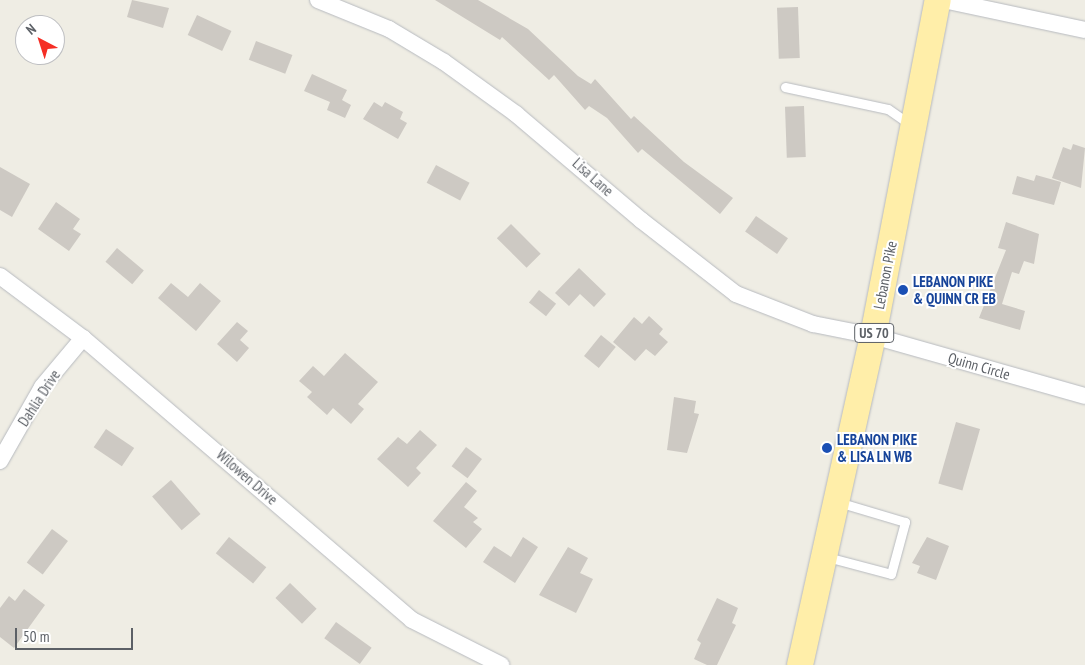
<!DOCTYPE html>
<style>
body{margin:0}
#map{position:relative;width:1085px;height:665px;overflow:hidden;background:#efede4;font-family:"PT Sans Narrow",sans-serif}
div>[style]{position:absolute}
.building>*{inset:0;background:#cdc9c3;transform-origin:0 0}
.roads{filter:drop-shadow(0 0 1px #b7babf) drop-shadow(0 0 1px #b7babf)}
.lane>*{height:9px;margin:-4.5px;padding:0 4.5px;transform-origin:4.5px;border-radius:4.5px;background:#fff}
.street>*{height:16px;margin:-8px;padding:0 8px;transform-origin:8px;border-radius:8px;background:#fff}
.primary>*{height:26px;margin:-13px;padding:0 13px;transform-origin:13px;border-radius:13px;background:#ffeea9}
.dots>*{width:14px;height:14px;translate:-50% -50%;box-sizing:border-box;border:2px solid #fff;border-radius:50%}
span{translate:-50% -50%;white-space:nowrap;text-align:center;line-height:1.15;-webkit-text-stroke:4px #fff;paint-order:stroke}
.shield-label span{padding:1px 4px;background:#fff;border:1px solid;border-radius:4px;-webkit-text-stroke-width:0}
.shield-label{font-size:14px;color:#5c6066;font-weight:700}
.street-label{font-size:15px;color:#5c6066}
.transit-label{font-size:15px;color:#164399;font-weight:700}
.left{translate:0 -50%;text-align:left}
.north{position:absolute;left:15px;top:15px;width:50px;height:50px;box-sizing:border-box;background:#fff;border:1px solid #bebfc2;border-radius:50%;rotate:320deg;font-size:14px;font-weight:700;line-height:20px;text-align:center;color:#5c6066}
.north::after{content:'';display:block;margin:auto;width:18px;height:22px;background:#f52e25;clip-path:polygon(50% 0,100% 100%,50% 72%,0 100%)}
.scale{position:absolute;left:15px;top:628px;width:118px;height:22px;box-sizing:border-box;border:2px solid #5c6066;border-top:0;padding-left:6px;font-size:15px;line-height:18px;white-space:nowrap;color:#5c6066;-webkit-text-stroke:4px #fff;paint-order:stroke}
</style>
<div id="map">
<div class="building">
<i style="clip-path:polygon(132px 0,169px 8px,163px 28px,127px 17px)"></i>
<i style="clip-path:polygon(435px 0,478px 0,528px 29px,578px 76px,591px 84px,595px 79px,631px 119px,634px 116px,684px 162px,733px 198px,720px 214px,642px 149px,638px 153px,607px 118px,589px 106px,585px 110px,554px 75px,549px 80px,502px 37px,500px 40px)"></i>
<i style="left:798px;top:7px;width:51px;height:21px;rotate:88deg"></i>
<i style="left:197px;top:15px;width:38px;height:22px;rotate:25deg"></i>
<i style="left:256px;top:41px;width:39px;height:20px;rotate:21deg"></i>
<i style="clip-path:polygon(312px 74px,347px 90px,342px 100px,351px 105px,345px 118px,327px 110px,330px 102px,304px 91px)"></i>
<i style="clip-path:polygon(374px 102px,382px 107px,385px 102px,403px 112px,400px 119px,407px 123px,398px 139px,363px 119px)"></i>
<i style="left:804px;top:106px;width:51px;height:19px;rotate:88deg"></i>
<i style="clip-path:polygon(1073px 144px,1085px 148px,1081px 188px,1052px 178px,1063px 147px,1071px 150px)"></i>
<i style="left:436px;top:165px;width:38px;height:20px;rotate:28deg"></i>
<i style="clip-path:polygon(0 167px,30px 184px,12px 217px,0 210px)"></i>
<i style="clip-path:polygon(1036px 175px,1061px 182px,1054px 205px,1012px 194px,1017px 176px,1034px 181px)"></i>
<i style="clip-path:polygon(56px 202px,80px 219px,73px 229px,81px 234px,69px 251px,38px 229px)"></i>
<i style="left:756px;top:216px;width:39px;height:19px;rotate:35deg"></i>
<i style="clip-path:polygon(1006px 222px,1039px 234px,1034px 264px,1024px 261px,1019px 274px,1012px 272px,1002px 304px,1025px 311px,1020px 330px,979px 318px,1006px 250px,998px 248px)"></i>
<i style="left:511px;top:224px;width:42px;height:20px;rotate:45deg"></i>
<i style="left:117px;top:248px;width:35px;height:18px;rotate:40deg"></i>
<i style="clip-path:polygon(579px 268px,606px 294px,594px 307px,580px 294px,569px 306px,555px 293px)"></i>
<i style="clip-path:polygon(171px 283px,188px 297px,200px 283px,221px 301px,196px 331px,158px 298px)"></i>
<i style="left:539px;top:290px;width:22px;height:16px;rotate:39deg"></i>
<i style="clip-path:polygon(649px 316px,663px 329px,659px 334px,668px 342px,655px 356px,646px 349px,635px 361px,613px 342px,634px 317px,642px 324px)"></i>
<i style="clip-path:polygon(237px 322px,248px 331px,240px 340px,249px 348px,237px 362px,217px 344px)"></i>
<i style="left:601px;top:335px;width:19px;height:27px;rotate:39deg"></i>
<i style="clip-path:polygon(345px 353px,378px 382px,358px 404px,364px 409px,351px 424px,333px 408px,327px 415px,307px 397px,312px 392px,299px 381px,313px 366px,324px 376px)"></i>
<i style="clip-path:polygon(674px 397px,696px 401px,694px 413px,699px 414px,687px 453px,667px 450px)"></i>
<i style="left:956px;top:422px;width:25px;height:64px;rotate:16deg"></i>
<i style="left:106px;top:429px;width:34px;height:22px;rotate:34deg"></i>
<i style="clip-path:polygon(420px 430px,437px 445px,416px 468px,421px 473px,408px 487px,377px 459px,398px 437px,407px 444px)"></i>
<i style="left:466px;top:447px;width:20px;height:24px;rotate:37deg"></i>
<i style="left:171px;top:480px;width:45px;height:25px;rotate:49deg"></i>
<i style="clip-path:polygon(466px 482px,477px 491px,464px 507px,478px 518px,473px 522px,482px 529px,466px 548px,433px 521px)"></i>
<i style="left:52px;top:529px;width:20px;height:42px;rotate:37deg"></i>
<i style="left:229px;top:537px;width:48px;height:21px;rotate:39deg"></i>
<i style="clip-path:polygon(523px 537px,538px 547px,515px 583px,483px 562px,494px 546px,511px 557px)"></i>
<i style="clip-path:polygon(927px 537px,949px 546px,936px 580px,917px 573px,920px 566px,912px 563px)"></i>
<i style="clip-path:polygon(568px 547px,588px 558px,580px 573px,593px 579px,576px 613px,539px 595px)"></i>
<i style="left:290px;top:583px;width:37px;height:21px;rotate:44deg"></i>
<i style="clip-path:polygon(24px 589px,45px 605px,14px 648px,0 637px,0 608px,9px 596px,15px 601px)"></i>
<i style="clip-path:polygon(717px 598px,738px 608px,732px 623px,736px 625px,717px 665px,707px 665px,694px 659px,701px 643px,697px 640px)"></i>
<i style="left:336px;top:622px;width:44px;height:20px;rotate:36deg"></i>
</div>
<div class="roads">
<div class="lane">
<i style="left:785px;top:87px;width:105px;rotate:12.1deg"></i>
<i style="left:888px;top:109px;width:28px;rotate:35deg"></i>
<i style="left:827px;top:557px;width:66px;rotate:14.9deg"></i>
<i style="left:891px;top:574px;width:54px;rotate:-74.9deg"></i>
<i style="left:905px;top:522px;width:70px;rotate:-163.4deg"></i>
</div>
<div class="street">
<i style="left:318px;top:0;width:77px;rotate:22.2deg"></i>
<i style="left:389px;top:29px;width:64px;rotate:31deg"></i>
<i style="left:444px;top:62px;width:89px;rotate:35.8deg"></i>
<i style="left:516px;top:114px;width:164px;rotate:40.3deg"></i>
<i style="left:641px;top:220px;width:120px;rotate:37.9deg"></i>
<i style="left:736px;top:294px;width:83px;rotate:21.3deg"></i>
<i style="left:813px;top:324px;width:61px;rotate:11.3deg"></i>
<i style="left:873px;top:336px;width:220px;rotate:15.8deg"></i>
<i style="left:944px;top:0;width:144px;rotate:12deg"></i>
<i style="left:0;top:276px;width:104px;rotate:36.8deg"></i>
<i style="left:83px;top:338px;width:433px;rotate:40.6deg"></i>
<i style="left:412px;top:620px;width:100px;rotate:26.8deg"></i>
<i style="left:0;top:461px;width:85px;rotate:-60.4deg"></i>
<i style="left:42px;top:387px;width:64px;rotate:-50.1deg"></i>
</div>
<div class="primary">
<i style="left:800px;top:665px;width:337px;rotate:-77.5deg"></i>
<i style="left:873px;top:336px;width:342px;rotate:-79.1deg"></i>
</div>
</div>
<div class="dots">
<i style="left:903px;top:290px;background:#1a4fb4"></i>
<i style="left:827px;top:448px;background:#1a4fb4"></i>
</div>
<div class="shield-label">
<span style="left:874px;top:333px">US 70</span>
</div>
<div class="street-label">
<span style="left:593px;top:177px;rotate:42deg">Lisa Lane</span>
<span style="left:885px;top:275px;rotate:-79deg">Lebanon Pike</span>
<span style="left:979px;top:366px;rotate:16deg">Quinn Circle</span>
<span style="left:39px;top:398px;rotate:-57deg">Dahlia Drive</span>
<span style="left:247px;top:477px;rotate:41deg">Wilowen Drive</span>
</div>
<div class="transit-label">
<span class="left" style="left:913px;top:290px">LEBANON PIKE<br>&amp; QUINN CR EB</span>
<span class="left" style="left:837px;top:448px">LEBANON PIKE<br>&amp; LISA LN WB</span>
</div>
<div class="north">N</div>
<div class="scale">50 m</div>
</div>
